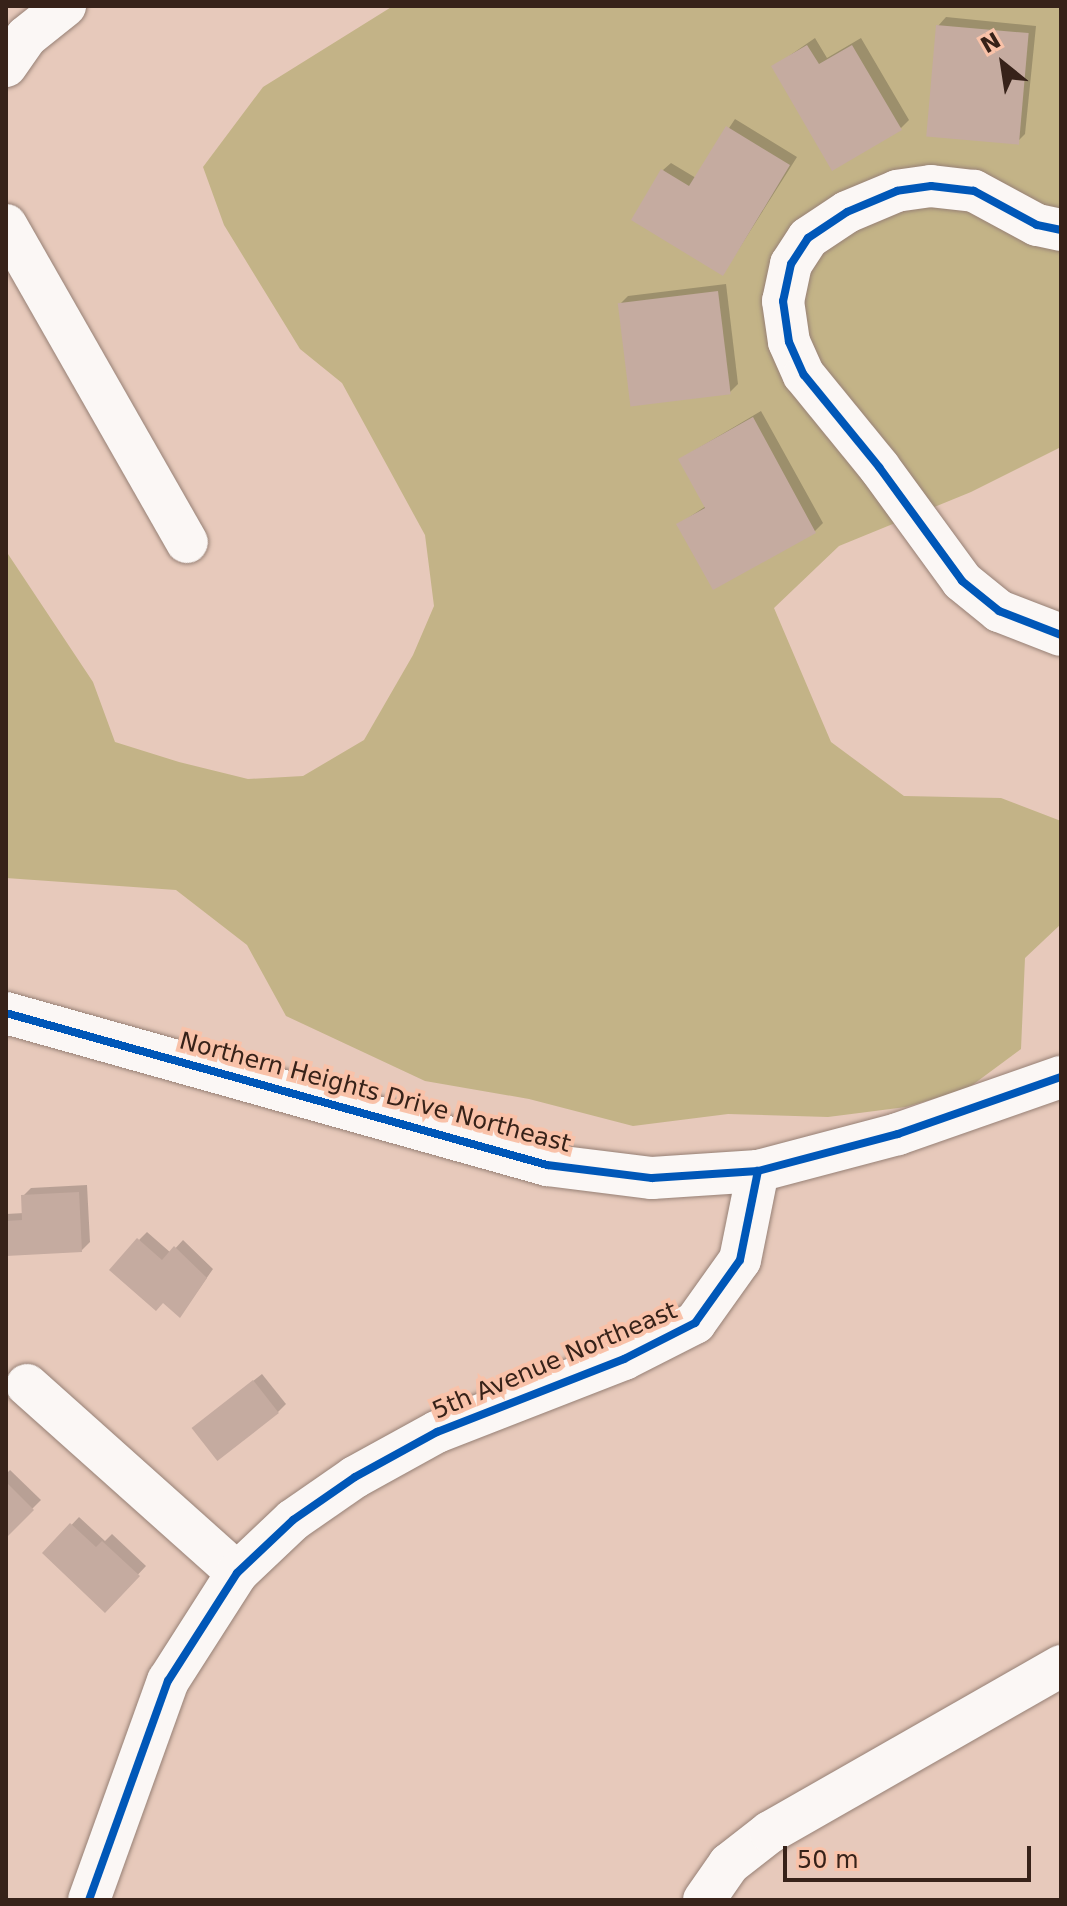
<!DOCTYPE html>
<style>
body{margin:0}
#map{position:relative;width:1067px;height:1906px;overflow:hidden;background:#e7c9bb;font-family:"DejaVu Sans",sans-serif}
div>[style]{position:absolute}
.forest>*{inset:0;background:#c3b387}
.shadow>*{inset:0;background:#0003}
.building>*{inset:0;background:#c5aba0;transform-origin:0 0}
.roads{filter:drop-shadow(0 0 2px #968075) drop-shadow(0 0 2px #968075)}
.minor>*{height:42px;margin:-21px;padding:0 21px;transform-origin:21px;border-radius:21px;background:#fbf7f5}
.cycleway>*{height:8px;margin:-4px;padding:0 4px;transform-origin:4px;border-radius:4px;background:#0057b8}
span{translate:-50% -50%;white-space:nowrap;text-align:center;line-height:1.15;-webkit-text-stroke:8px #f9c2a9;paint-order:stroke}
.street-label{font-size:24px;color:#372219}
.frame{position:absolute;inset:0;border:8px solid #372219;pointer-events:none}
.north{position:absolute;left:963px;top:24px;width:80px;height:80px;-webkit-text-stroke:6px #f9c2a9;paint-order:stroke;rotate:330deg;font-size:22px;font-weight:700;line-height:32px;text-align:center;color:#372219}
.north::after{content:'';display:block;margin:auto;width:28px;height:36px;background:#372219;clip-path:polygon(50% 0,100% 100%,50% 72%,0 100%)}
.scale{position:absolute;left:783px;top:1846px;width:248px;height:36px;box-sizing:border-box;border:4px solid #372219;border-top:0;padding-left:10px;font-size:24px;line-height:28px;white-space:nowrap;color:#372219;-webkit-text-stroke:6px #f9c2a9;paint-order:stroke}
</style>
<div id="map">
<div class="forest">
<i style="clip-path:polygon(393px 6px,1061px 6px,1061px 447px,971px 492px,839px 546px,774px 608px,831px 742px,904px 796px,1001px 798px,1061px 821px,1061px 924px,1025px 958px,1021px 1049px,967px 1089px,906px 1107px,828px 1117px,728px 1114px,633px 1126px,529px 1099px,425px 1081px,286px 1016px,247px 945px,176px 890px,6px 878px,6px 551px,93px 682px,115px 742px,179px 762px,248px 779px,303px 776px,364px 740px,413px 655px,434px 606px,425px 535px,342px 383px,300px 349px,224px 225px,203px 167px,263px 87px)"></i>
</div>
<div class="shadow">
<i style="clip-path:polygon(946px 17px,1036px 26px,1025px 134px,1017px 142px,938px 26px)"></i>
<i style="clip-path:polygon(815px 38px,827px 58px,861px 38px,909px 120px,901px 128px,773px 67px)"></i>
<i style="clip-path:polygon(735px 119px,797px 157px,723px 274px,663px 170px,671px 163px,696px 178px)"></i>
<i style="clip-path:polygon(726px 284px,738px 384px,730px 392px,620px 304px,628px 296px)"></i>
<i style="clip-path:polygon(761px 411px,823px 523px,815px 531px,679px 524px,706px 506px,680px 459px)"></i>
<i style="clip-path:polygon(87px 1185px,90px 1242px,82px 1250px,6px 1254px,6px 1214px,24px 1213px,23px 1196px,31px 1188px)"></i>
<i style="clip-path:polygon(147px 1232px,171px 1253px,183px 1240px,213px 1269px,180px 1316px,139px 1240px)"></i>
<i style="clip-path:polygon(262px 1374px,286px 1404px,278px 1412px,202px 1421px)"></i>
<i style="clip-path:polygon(10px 1470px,41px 1500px,6px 1535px,6px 1474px)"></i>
<i style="clip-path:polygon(79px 1517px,105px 1541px,112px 1534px,146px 1566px,105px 1610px,45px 1553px)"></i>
</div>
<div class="building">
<i style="left:936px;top:25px;width:93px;height:112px;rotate:5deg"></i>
<i style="clip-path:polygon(807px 45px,819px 64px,852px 45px,902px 130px,832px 171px,771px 66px)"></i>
<i style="clip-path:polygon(726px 126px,790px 165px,723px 276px,631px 220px,661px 169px,689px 186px)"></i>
<i style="left:718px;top:291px;width:104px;height:101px;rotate:83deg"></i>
<i style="clip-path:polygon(753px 417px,816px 533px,713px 590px,676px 524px,705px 508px,678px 459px)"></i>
<i style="clip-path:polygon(79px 1192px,82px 1252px,6px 1256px,6px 1221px,22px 1220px,21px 1195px)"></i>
<i style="clip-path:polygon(137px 1238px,162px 1260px,174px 1246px,207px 1278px,180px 1318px,163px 1303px,156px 1311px,109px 1270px)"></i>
<i style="left:253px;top:1380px;width:42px;height:78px;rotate:52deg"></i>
<i style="clip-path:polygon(6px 1482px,34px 1510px,6px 1538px)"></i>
<i style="clip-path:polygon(70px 1523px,96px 1547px,102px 1541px,140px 1576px,105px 1613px,42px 1553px)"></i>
</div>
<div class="roads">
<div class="minor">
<i style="left:6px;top:66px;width:35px;rotate:-55deg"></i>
<i style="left:26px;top:37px;width:50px;rotate:-38.5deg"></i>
<i style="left:6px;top:225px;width:365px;rotate:60.3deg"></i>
<i style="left:1061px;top:230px;width:25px;rotate:-168deg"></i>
<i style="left:1037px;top:225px;width:72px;rotate:-151.6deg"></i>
<i style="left:974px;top:191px;width:43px;rotate:-173.4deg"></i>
<i style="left:931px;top:186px;width:34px;rotate:172deg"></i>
<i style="left:897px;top:191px;width:54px;rotate:157.2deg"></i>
<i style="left:847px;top:212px;width:47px;rotate:146.3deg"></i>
<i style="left:808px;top:238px;width:31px;rotate:123deg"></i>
<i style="left:791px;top:264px;width:38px;rotate:102deg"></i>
<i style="left:783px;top:301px;width:41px;rotate:81.7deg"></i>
<i style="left:789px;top:342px;width:36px;rotate:66deg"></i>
<i style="left:804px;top:375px;width:119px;rotate:50.8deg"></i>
<i style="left:879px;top:467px;width:141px;rotate:53.9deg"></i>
<i style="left:962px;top:581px;width:48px;rotate:39deg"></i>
<i style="left:999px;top:611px;width:66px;rotate:21.2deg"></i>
<i style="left:6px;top:1013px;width:562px;rotate:15.69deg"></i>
<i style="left:547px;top:1165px;width:106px;rotate:7.1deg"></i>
<i style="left:652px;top:1178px;width:106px;rotate:-3.8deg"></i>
<i style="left:758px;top:1171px;width:145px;rotate:-14.8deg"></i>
<i style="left:898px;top:1134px;width:173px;rotate:-19.3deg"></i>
<i style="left:27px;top:1385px;width:282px;rotate:41.8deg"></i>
<i style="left:89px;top:1900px;width:233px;rotate:-70.2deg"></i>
<i style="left:168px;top:1681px;width:128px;rotate:-57.4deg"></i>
<i style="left:237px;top:1573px;width:77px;rotate:-43.4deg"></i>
<i style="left:293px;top:1520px;width:75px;rotate:-34.7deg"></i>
<i style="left:355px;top:1477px;width:94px;rotate:-28.8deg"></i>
<i style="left:437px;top:1432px;width:201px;rotate:-21.3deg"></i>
<i style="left:624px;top:1359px;width:80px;rotate:-26.9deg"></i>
<i style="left:695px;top:1323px;width:77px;rotate:-54.5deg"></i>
<i style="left:740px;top:1260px;width:91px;rotate:-78.6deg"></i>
<i style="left:704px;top:1900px;width:44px;rotate:-55.2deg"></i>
<i style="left:729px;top:1864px;width:52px;rotate:-38deg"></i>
<i style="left:770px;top:1832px;width:335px;rotate:-29.7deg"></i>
</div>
</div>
<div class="cycleway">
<i style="left:1061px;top:230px;width:25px;rotate:-168deg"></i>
<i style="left:1037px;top:225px;width:72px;rotate:-151.6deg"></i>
<i style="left:974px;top:191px;width:43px;rotate:-173.4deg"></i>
<i style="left:931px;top:186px;width:34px;rotate:172deg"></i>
<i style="left:897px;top:191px;width:54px;rotate:157.2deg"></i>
<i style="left:847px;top:212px;width:47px;rotate:146.3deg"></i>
<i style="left:808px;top:238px;width:31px;rotate:123deg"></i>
<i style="left:791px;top:264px;width:38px;rotate:102deg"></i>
<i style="left:783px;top:301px;width:41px;rotate:81.7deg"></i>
<i style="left:789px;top:342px;width:36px;rotate:66deg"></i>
<i style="left:804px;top:375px;width:119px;rotate:50.8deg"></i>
<i style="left:879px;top:467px;width:141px;rotate:53.9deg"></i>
<i style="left:962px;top:581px;width:48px;rotate:39deg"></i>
<i style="left:999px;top:611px;width:66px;rotate:21.2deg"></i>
<i style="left:6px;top:1013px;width:562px;rotate:15.69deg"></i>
<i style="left:547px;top:1165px;width:106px;rotate:7.1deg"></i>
<i style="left:652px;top:1178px;width:106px;rotate:-3.8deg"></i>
<i style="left:758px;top:1171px;width:145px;rotate:-14.8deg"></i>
<i style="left:898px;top:1134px;width:173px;rotate:-19.3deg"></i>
<i style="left:89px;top:1900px;width:233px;rotate:-70.2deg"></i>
<i style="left:168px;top:1681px;width:128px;rotate:-57.4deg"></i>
<i style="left:237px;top:1573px;width:77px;rotate:-43.4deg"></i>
<i style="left:293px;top:1520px;width:75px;rotate:-34.7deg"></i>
<i style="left:355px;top:1477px;width:94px;rotate:-28.8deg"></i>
<i style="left:437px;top:1432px;width:201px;rotate:-21.3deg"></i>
<i style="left:624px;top:1359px;width:80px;rotate:-26.9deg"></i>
<i style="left:695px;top:1323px;width:77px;rotate:-54.5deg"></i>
<i style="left:740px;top:1260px;width:91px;rotate:-78.6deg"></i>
</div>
<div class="street-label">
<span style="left:375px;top:1093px;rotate:15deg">Northern Heights Drive Northeast</span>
<span style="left:555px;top:1361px;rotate:-23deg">5th Avenue Northeast</span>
</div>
<div class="frame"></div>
<div class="north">N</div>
<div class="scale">50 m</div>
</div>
